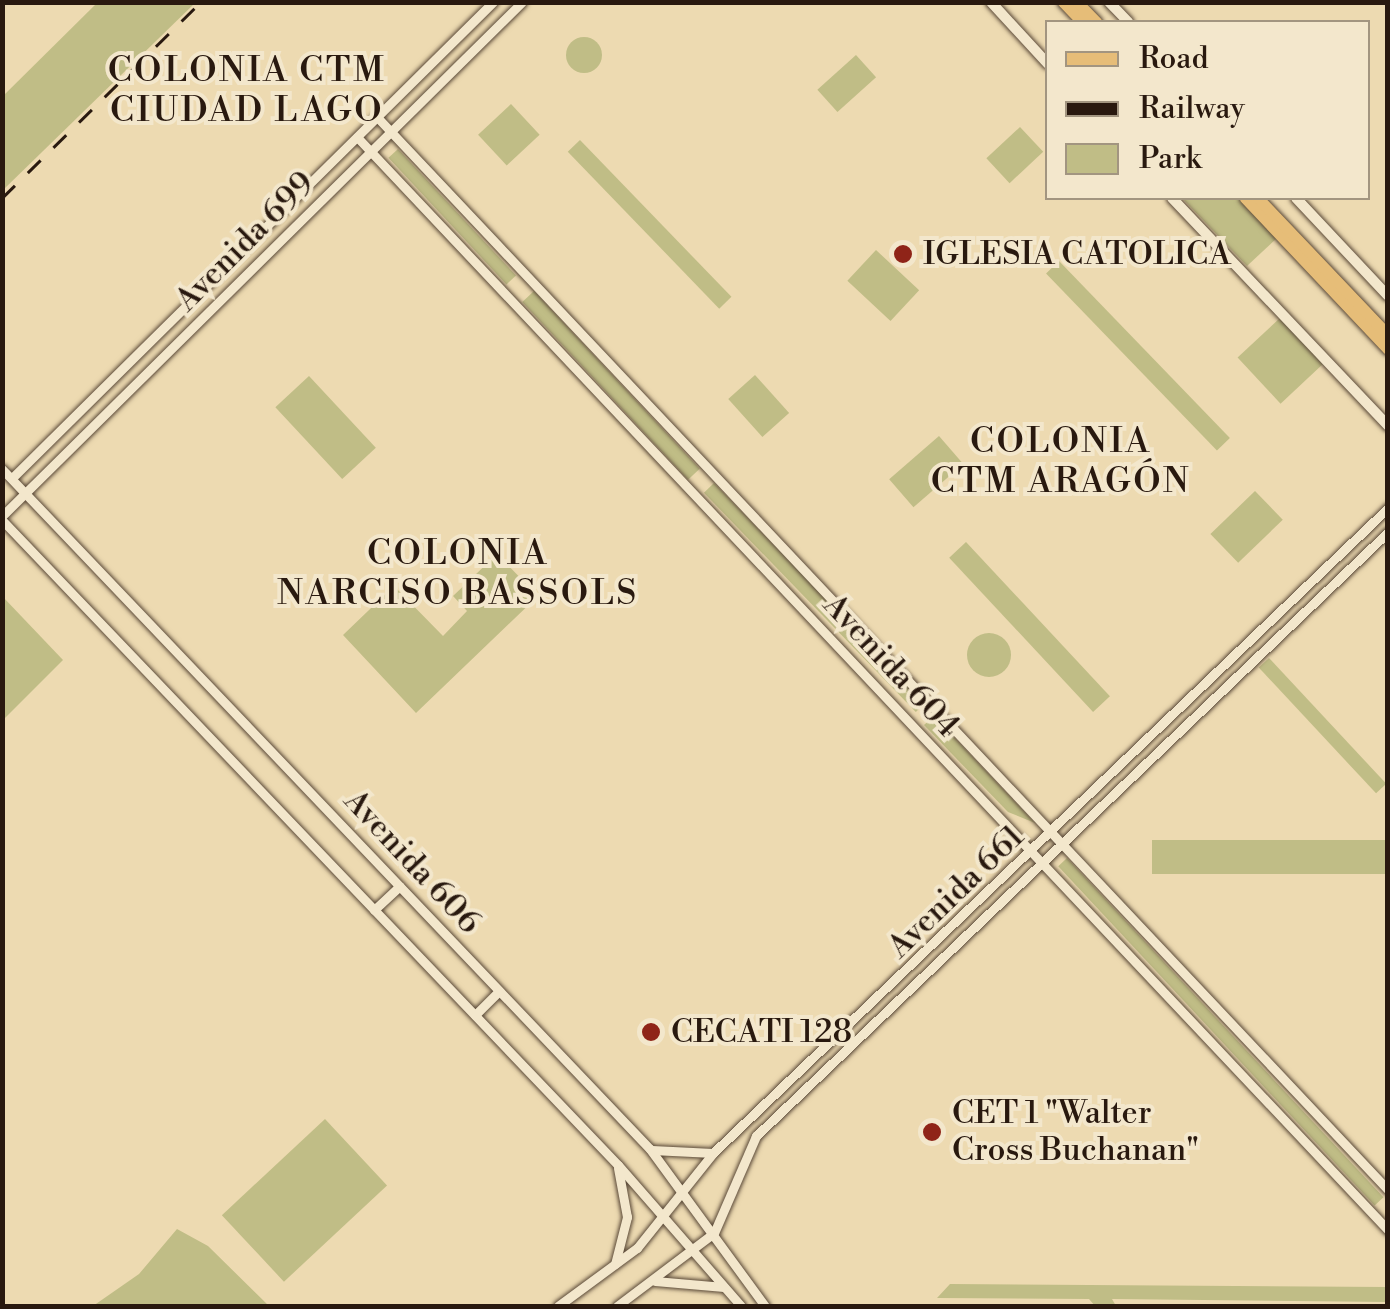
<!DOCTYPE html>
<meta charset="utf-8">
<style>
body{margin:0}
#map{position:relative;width:1390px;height:1309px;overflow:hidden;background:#eddab1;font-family:"Libre Bodoni",serif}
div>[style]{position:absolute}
.green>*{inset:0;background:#c0bd86;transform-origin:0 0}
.round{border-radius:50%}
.roads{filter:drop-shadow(0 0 2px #5a4938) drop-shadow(0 0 2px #5a4938)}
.tertiary>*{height:9px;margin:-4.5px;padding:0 4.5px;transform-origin:4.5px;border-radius:4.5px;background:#f3e7cc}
.secondary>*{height:10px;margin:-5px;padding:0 5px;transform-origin:5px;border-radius:5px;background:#f3e7cc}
.primary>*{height:11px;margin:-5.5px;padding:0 5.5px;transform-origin:5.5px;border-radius:5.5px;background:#e6bd78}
.rail>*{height:2.5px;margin-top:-1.25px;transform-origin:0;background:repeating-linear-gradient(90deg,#29190f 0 18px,transparent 0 36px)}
.dots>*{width:28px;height:28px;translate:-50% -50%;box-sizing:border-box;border:5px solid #f3e7cc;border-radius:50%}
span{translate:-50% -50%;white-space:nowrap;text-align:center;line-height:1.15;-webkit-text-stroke:8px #f3e7cc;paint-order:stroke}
.street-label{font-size:32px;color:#29190f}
.poi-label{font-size:32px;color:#29190f}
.left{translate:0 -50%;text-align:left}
.neighbourhood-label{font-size:35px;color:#29190f;letter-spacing:2.5px}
.frame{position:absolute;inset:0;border:5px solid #29190f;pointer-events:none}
.legend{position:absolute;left:1045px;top:20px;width:325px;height:180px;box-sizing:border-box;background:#f3e7cc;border:2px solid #a29580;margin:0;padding:12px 18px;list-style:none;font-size:30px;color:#29190f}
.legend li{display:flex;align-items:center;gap:20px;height:50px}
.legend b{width:50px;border:2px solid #a29580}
</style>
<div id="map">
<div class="green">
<i style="clip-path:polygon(97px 3px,195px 3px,3px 190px,3px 96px)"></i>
<i class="round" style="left:566px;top:37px;width:36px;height:36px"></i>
<i style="left:856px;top:55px;width:30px;height:52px;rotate:48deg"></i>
<i style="left:511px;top:104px;width:42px;height:45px;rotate:47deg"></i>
<i style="left:1020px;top:127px;width:34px;height:46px;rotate:47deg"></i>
<i style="left:580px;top:140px;width:218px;height:17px;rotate:46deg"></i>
<i style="left:398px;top:149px;width:173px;height:13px;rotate:47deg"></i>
<i style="clip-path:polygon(1182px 198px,1238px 198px,1277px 238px,1247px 266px)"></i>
<i style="left:876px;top:250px;width:59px;height:42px;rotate:43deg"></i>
<i style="left:1059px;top:261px;width:246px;height:18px;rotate:46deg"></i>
<i style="left:534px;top:291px;width:243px;height:16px;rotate:47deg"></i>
<i style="left:1280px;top:318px;width:63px;height:58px;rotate:47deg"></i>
<i style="left:755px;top:375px;width:51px;height:36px;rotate:48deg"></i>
<i style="left:309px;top:376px;width:98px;height:46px;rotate:47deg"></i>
<i style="left:939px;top:436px;width:37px;height:66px;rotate:49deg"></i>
<i style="left:714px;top:483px;width:305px;height:14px;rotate:46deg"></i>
<i style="left:1255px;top:491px;width:40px;height:62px;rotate:46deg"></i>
<i style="left:966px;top:542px;width:211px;height:23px;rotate:47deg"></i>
<i style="clip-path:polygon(497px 554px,538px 596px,416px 713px,343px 635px,394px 586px,443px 636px,467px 611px,453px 596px)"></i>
<i style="clip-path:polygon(3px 597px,63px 660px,3px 720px)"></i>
<i class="round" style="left:967px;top:633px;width:44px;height:44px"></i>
<i style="left:1269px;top:658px;width:172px;height:14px;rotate:47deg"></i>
<i style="clip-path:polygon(934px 716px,1035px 823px,1008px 812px,924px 725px)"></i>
<i style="left:1387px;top:840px;width:34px;height:235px;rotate:90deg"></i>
<i style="left:1067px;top:858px;width:464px;height:12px;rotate:47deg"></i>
<i style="left:325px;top:1119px;width:91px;height:141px;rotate:47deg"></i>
<i style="clip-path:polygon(177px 1229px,208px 1246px,269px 1306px,93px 1306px,139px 1274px)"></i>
<i style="clip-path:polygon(950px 1284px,1387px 1287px,1388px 1302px,1112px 1299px,1116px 1306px,1095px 1306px,1089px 1299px,937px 1298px)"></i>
</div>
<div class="roads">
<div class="tertiary">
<i style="left:377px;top:117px;width:1474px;rotate:46.7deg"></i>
<i style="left:357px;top:137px;width:1503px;rotate:46.67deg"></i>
<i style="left:2px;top:469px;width:939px;rotate:46.38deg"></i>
<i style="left:650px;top:1149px;width:195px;rotate:53.8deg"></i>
<i style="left:12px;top:478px;width:677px;rotate:-44.7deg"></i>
<i style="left:2px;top:516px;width:731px;rotate:-44.67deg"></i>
<i style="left:2px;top:520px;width:892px;rotate:46.32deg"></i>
<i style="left:618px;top:1165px;width:187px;rotate:48.9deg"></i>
<i style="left:374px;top:910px;width:35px;rotate:-43deg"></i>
<i style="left:475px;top:1015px;width:34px;rotate:-45deg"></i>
<i style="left:652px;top:1150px;width:61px;rotate:2.8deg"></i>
<i style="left:615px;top:1264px;width:49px;rotate:-75.7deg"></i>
<i style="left:627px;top:1217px;width:50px;rotate:-100.4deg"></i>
<i style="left:655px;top:1281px;width:69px;rotate:5deg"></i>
<i style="left:558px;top:1306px;width:98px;rotate:-36.3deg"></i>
<i style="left:637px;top:1248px;width:122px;rotate:-51.3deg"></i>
<i style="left:713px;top:1153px;width:934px;rotate:-43.7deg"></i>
<i style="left:617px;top:1306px;width:121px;rotate:-37deg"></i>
<i style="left:714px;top:1233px;width:106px;rotate:-66.6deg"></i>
<i style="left:756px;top:1136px;width:874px;rotate:-43.7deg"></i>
</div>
<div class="secondary">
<i style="left:991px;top:2px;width:84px;rotate:47.4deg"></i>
<i style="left:1109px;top:2px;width:28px;rotate:46deg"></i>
<i style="left:1172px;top:198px;width:314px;rotate:46.5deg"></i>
<i style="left:1296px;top:198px;width:134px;rotate:46.8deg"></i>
</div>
<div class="primary">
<i style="left:1063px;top:2px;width:28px;rotate:46deg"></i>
<i style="left:1077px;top:2px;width:28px;rotate:46deg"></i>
<i style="left:1245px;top:198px;width:208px;rotate:46.6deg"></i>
<i style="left:1258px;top:198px;width:189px;rotate:46.5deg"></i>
</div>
</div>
<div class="rail">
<i style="left:2px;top:198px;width:279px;rotate:-44.6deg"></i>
</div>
<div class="dots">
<i style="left:903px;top:254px;background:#8f2418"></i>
<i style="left:651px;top:1032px;background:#8f2418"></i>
<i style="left:932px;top:1132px;background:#8f2418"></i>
</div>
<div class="street-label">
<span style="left:245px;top:242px;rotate:-45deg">Avenida 699</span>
<span style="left:891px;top:666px;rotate:47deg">Avenida 604</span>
<span style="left:412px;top:862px;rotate:47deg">Avenida 606</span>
<span style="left:956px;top:892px;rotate:-44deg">Avenida 661</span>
</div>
<div class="poi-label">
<span class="left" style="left:923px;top:254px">IGLESIA CATOLICA</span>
<span class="left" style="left:671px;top:1032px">CECATI 128</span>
<span class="left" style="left:952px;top:1132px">CET 1 "Walter<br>Cross Buchanan"</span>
</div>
<div class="neighbourhood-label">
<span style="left:247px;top:91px">COLONIA CTM<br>CIUDAD LAGO</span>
<span style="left:1061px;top:462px">COLONIA<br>CTM ARAGÓN</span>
<span style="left:458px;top:574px">COLONIA<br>NARCISO BASSOLS</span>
</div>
<div class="frame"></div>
<ul class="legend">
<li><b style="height:12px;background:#e6bd78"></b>Road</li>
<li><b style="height:12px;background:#29190f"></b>Railway</li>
<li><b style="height:28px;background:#c0bd86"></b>Park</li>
</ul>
</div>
